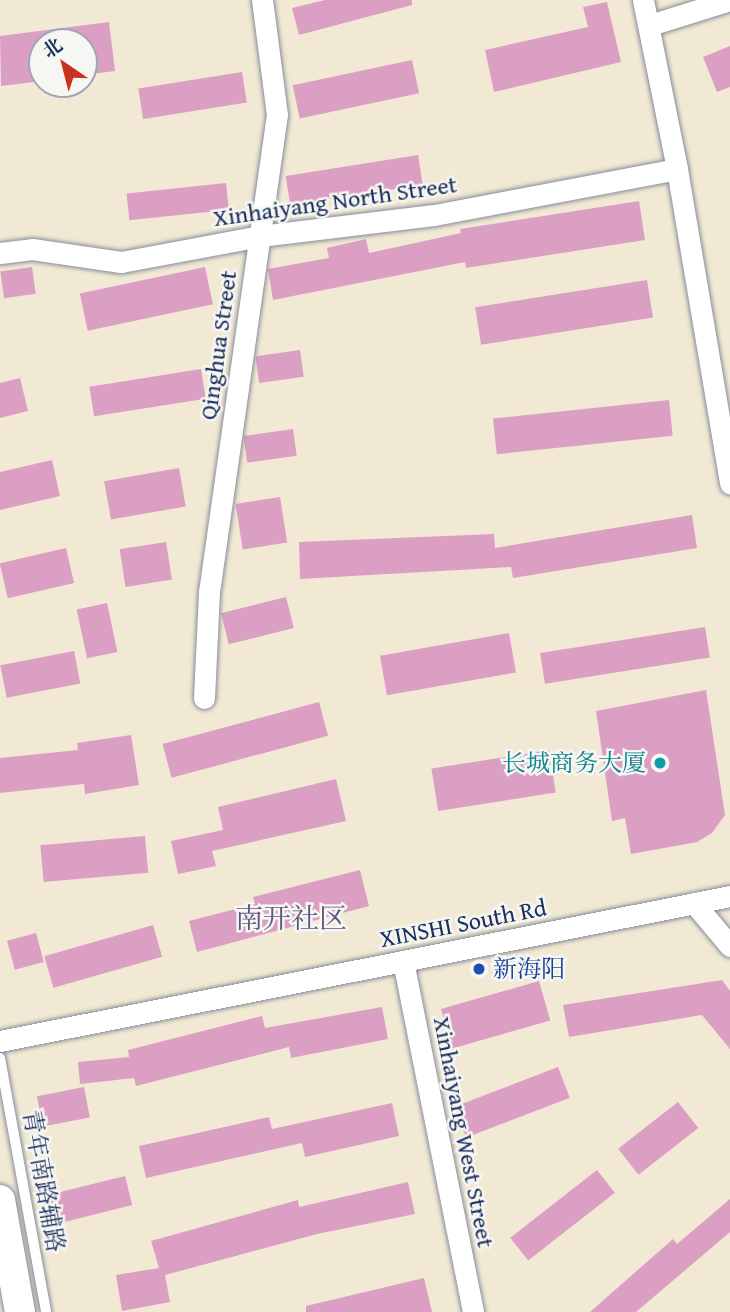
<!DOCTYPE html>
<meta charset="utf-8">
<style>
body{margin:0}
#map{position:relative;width:730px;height:1312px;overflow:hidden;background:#f1e9d4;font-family:"Gentium Book Plus","Noto Serif SC",serif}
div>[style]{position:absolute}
.building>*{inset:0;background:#dc9fc4;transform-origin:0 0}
.roads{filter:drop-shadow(0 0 2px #868c99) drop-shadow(0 0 2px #868c99)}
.service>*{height:10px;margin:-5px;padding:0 5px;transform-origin:5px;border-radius:5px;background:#fff}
.minor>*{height:21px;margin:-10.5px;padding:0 10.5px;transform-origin:10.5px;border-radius:10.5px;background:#fff}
.secondary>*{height:30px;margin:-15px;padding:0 15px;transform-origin:15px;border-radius:15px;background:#fff}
.dots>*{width:19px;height:19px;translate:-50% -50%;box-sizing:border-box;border:4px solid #f6f6f2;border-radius:50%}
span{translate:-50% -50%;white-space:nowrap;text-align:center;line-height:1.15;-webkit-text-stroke:5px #f6f6f2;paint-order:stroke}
.street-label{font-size:24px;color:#1b2f5e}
.culture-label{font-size:24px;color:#0d838f}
.right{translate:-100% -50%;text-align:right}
.transit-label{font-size:24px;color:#164399}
.left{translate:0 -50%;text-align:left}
.quarter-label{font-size:28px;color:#5f5682}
.north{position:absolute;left:28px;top:28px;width:70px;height:70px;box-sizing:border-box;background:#f6f6f2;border:2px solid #9ea6b7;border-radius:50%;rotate:325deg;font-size:19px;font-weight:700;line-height:28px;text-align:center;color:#1b2f5e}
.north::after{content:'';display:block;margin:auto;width:24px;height:32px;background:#c8321e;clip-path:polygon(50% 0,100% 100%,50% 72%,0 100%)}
</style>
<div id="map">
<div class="building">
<i style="clip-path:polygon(325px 0,412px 0,412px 5px,299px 35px,292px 8px)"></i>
<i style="clip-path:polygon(607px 2px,621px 62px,494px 92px,485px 50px,588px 27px,583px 7px)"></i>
<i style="clip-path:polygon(109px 22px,115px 71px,84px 75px,84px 42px,42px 42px,42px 81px,1px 86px,0 36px)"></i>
<i style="clip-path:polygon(730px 46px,730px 87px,717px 92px,703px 57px)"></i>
<i style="left:412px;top:60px;width:34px;height:122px;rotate:78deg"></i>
<i style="left:242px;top:72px;width:31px;height:105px;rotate:81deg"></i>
<i style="left:418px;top:155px;width:30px;height:134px;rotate:81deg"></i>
<i style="left:226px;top:183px;width:27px;height:100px;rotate:84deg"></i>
<i style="clip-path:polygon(639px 201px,645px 240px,466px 268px,465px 262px,273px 300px,268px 269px,329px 258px,327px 248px,366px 239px,369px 253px,461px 233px,460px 229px)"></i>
<i style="left:32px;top:267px;width:27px;height:32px;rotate:82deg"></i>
<i style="left:205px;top:267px;width:38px;height:128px;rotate:78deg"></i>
<i style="left:647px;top:280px;width:38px;height:174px;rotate:81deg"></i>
<i style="left:300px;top:350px;width:27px;height:45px;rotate:82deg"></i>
<i style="left:201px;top:369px;width:30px;height:113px;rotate:81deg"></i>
<i style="clip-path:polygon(20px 378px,28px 411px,0 418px,0 383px)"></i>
<i style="left:669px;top:400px;width:36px;height:177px;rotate:84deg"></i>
<i style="left:293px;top:429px;width:27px;height:50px;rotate:82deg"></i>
<i style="clip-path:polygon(52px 460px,60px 496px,0 510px,0 472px)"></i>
<i style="left:179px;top:468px;width:39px;height:76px;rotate:80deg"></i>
<i style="left:280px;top:497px;width:46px;height:45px;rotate:81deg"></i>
<i style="clip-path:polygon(692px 515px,697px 548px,513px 578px,511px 567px,300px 579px,299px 542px,494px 534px,495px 548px)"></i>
<i style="left:166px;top:542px;width:38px;height:47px;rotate:81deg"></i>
<i style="left:66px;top:548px;width:36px;height:68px;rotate:77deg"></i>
<i style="left:286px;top:597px;width:32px;height:67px;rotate:76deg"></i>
<i style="left:107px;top:603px;width:50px;height:31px;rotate:78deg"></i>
<i style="left:705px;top:627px;width:31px;height:167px;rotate:81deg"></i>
<i style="left:509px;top:633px;width:40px;height:131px;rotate:80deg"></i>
<i style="left:74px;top:651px;width:33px;height:75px;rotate:79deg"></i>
<i style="clip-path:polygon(706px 690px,725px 815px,712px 833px,697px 842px,631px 854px,625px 818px,612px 821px,596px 711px)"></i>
<i style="left:319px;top:702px;width:35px;height:162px;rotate:75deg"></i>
<i style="clip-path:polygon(131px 735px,139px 785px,85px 794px,84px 784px,0 793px,0 758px,78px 750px,77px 743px)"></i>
<i style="left:549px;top:750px;width:43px;height:119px;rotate:81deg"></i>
<i style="clip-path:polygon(336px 779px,346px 821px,212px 851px,216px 866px,178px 874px,171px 841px,223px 830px,218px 807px)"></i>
<i style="left:145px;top:836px;width:37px;height:105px;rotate:85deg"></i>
<i style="clip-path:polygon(360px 870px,369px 906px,197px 952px,189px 921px,255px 904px,253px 897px)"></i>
<i style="left:153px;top:925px;width:33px;height:113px;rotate:74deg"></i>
<i style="left:36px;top:933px;width:30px;height:30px;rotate:75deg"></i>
<i style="clip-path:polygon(722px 980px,730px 991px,730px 1049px,702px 1015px,569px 1037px,563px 1005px)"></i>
<i style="left:539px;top:981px;width:41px;height:102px;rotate:74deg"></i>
<i style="clip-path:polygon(382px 1007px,388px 1039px,291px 1058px,289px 1047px,136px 1086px,134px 1078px,80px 1084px,78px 1062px,129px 1057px,128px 1050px,262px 1016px,265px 1028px)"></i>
<i style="left:558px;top:1067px;width:33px;height:111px;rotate:69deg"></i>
<i style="left:84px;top:1087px;width:31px;height:48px;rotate:79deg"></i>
<i style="left:678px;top:1102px;width:33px;height:76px;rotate:52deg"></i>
<i style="clip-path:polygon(392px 1103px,399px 1136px,305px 1157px,302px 1143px,146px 1178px,139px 1146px,269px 1117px,272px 1129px)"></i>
<i style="left:597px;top:1170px;width:29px;height:110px;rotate:52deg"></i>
<i style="left:125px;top:1176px;width:30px;height:78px;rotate:76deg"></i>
<i style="clip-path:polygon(408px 1182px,415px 1214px,317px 1234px,165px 1275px,170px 1302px,122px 1311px,116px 1275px,159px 1268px,151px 1241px,298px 1200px,299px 1207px)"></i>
<i style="clip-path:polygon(730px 1199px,730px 1232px,636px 1312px,590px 1312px,673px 1239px,677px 1244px)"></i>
<i style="clip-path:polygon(424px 1278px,432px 1312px,306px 1312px,306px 1306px)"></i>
</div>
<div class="roads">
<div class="service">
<i style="left:0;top:1058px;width:258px;rotate:79.7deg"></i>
</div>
<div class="minor">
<i style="left:643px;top:0;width:172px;rotate:78.6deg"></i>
<i style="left:677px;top:169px;width:319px;rotate:80.4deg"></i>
<i style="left:650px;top:25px;width:84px;rotate:-17.4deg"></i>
<i style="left:0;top:253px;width:32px;rotate:-7deg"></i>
<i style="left:32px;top:249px;width:90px;rotate:8.3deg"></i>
<i style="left:121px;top:262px;width:141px;rotate:-10.6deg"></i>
<i style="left:260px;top:236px;width:175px;rotate:-6.9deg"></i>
<i style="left:434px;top:215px;width:247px;rotate:-10.7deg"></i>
<i style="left:204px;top:698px;width:106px;rotate:-87.3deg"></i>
<i style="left:209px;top:592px;width:482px;rotate:-81.9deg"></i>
<i style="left:277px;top:115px;width:116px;rotate:-97.4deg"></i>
<i style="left:694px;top:903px;width:56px;rotate:50.1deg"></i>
<i style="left:403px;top:961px;width:358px;rotate:78.7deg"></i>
<i style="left:0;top:1041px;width:744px;rotate:-11.23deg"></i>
</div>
<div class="secondary">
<i style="left:0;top:1200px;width:114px;rotate:79.9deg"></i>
</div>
</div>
<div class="dots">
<i style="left:660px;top:763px;background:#0f9aa8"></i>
<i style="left:479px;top:969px;background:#1a4fb4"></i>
</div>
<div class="street-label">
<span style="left:335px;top:201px;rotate:-8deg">Xinhaiyang North Street</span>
<span style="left:218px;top:345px;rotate:-82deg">Qinghua Street</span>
<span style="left:463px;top:923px;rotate:-11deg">XINSHI South Rd</span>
<span style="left:464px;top:1132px;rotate:79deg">Xinhaiyang West Street</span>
<span style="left:44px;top:1181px;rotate:80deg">青年南路辅路</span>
</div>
<div class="culture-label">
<span class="right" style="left:646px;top:763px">长城商务大厦</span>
</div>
<div class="transit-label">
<span class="left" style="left:493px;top:969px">新海阳</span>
</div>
<div class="quarter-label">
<span style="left:291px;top:918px">南开社区</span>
</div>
<div class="north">北</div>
</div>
